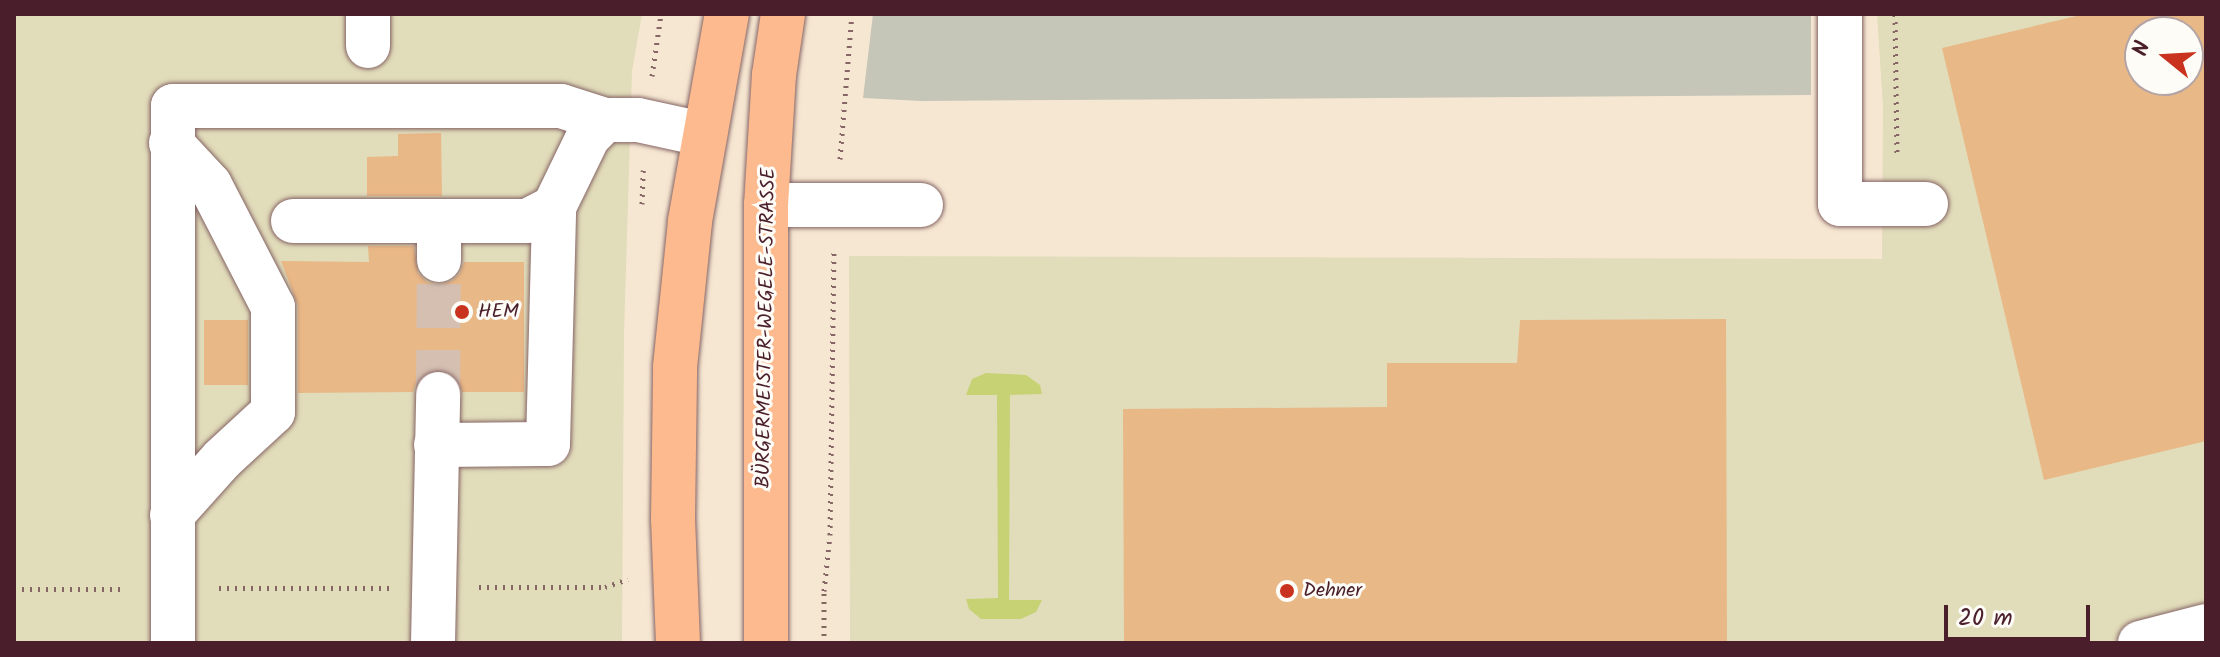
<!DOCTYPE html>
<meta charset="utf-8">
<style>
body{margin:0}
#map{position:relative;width:2220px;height:657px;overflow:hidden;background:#f6e7d2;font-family:Kalam,sans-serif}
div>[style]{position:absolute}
.built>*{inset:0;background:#e1dcba}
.industrial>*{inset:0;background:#c5c5b8}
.green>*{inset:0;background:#c6d274}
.building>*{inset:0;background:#e9b887;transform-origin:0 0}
.minor-tunnel>*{height:44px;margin-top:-22px;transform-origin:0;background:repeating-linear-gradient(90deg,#d4bfb1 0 44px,transparent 0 66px)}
.path>*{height:5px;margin-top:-2.5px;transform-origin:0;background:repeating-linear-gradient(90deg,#866565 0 2px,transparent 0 8px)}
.roads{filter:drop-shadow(0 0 2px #866565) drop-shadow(0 0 2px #866565)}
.minor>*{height:44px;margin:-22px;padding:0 22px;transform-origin:22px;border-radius:22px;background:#fff}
.major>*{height:44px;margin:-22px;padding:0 22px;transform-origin:22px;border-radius:22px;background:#fcba8e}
.dots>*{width:22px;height:22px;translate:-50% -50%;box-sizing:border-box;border:4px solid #fdfcf7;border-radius:50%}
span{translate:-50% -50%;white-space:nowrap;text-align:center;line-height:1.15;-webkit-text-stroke:6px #fdfcf7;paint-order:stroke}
.poi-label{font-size:20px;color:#4a1f2b}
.left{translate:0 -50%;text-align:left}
.street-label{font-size:20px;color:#4a1f2b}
.frame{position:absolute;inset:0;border:16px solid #4a1f2b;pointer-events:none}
.north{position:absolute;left:2124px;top:16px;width:80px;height:80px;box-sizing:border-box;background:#fdfcf7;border:2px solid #b5a4a5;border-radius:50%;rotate:288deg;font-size:22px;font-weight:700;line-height:32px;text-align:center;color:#4a1f2b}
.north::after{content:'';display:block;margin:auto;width:28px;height:36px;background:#c8321e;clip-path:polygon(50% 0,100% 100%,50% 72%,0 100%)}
.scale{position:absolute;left:1944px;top:605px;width:146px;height:36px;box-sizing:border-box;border:4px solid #4a1f2b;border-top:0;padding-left:10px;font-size:24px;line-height:28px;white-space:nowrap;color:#4a1f2b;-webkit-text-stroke:6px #fdfcf7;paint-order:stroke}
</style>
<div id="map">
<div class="built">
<i style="clip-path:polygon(14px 14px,642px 14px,632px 71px,624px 334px,622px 643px,14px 643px)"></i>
<i style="clip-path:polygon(evenodd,1877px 14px,2206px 14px,2206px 643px,850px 643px,849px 256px,1882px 259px,1883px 107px,1877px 14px,2140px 32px,2188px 32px,2188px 80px,2140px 80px,2140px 32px)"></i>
</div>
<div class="industrial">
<i style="clip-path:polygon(873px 14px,1811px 14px,1811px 95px,922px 101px,863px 98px)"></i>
</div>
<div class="green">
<i style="clip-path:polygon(986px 373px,1026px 375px,1040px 385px,1042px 394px,1010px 395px,1009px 600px,1042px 600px,1036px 612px,1021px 619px,981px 619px,969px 609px,966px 599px,998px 598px,997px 395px,966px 395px,972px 379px)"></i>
</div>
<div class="building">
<i style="clip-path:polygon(evenodd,2085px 14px,2206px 14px,2206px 441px,2044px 480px,1942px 48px,2085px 14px,2140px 32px,2188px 32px,2188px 80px,2140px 80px,2140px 32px)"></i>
<i style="clip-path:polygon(441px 133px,442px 196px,367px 196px,367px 157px,398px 156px,398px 134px)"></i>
<i style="clip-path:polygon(368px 246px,414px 246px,418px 273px,427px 282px,438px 285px,452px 281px,460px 273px,464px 262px,524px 262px,524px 392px,462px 392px,452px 373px,438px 369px,425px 373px,417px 380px,413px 392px,298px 393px,298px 306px,281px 261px,369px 262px)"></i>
<i style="clip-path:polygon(1726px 319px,1727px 643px,1124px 643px,1123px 409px,1387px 407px,1387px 363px,1517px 363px,1520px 320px)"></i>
<i style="left:248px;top:320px;width:65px;height:44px;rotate:90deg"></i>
</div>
<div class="minor-tunnel">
<i style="left:438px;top:394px;width:134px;rotate:-89.6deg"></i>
</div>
<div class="path">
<i style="left:1895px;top:14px;width:143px;rotate:89.2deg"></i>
<i style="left:652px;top:76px;width:63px;rotate:-81.7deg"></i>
<i style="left:840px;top:159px;width:145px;rotate:-85.3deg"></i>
<i style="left:642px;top:204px;width:34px;rotate:-88deg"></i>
<i style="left:479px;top:587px;width:126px"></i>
<i style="left:605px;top:587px;width:24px;rotate:-19deg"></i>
<i style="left:219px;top:588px;width:170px"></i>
<i style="left:14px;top:589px;width:111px"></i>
<i style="left:824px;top:643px;width:52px;rotate:-90deg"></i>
<i style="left:824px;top:591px;width:56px;rotate:-83.9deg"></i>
<i style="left:830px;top:535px;width:283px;rotate:-89.2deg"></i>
</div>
<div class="roads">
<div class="minor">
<i style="left:368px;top:14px;width:32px;rotate:90deg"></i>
<i style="left:1840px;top:14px;width:190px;rotate:90deg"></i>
<i style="left:1840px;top:204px;width:86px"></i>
<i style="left:171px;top:143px;width:57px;rotate:47.1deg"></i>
<i style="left:210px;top:185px;width:137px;rotate:62.7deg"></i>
<i style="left:273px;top:307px;width:105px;rotate:90deg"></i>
<i style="left:273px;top:412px;width:69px;rotate:137.3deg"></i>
<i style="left:222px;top:459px;width:75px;rotate:131.8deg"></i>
<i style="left:766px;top:205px;width:155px"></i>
<i style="left:293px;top:221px;width:234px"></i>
<i style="left:527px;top:221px;width:30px;rotate:-27deg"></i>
<i style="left:554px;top:207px;width:78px;rotate:-64.1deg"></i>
<i style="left:588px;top:137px;width:24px;rotate:-45deg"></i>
<i style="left:605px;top:120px;width:33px"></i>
<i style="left:638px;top:120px;width:66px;rotate:12.2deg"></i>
<i style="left:439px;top:221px;width:39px;rotate:90deg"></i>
<i style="left:436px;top:445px;width:112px;rotate:-0.5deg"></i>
<i style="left:548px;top:444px;width:237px;rotate:-88.5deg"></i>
<i style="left:173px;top:643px;width:537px;rotate:-90deg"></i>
<i style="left:173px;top:106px;width:388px"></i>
<i style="left:561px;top:106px;width:46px;rotate:17.7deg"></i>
<i style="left:433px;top:643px;width:249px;rotate:-88.8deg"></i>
<i style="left:2140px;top:643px;width:68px;rotate:-14.4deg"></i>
</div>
<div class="major">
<i style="left:678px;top:643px;width:124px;rotate:-92.3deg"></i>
<i style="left:673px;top:519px;width:152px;rotate:-89.2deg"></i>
<i style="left:675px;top:367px;width:147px;rotate:-84.1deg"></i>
<i style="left:690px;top:221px;width:210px;rotate:-79.9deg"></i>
<i style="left:766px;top:643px;width:438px;rotate:-90deg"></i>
<i style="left:766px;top:205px;width:130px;rotate:-86.5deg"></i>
<i style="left:774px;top:75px;width:62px;rotate:-81.6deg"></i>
</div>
</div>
<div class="dots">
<i style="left:462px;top:312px;background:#c8321e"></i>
<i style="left:1287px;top:591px;background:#c8321e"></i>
</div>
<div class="poi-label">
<span class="left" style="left:478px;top:312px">HEM</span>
<span class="left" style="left:1303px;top:591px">Dehner</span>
</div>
<div class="street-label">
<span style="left:767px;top:328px;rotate:-89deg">BÜRGERMEISTER-WEGELE-STRASSE</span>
</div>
<div class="frame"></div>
<div class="north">N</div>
<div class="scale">20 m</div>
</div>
